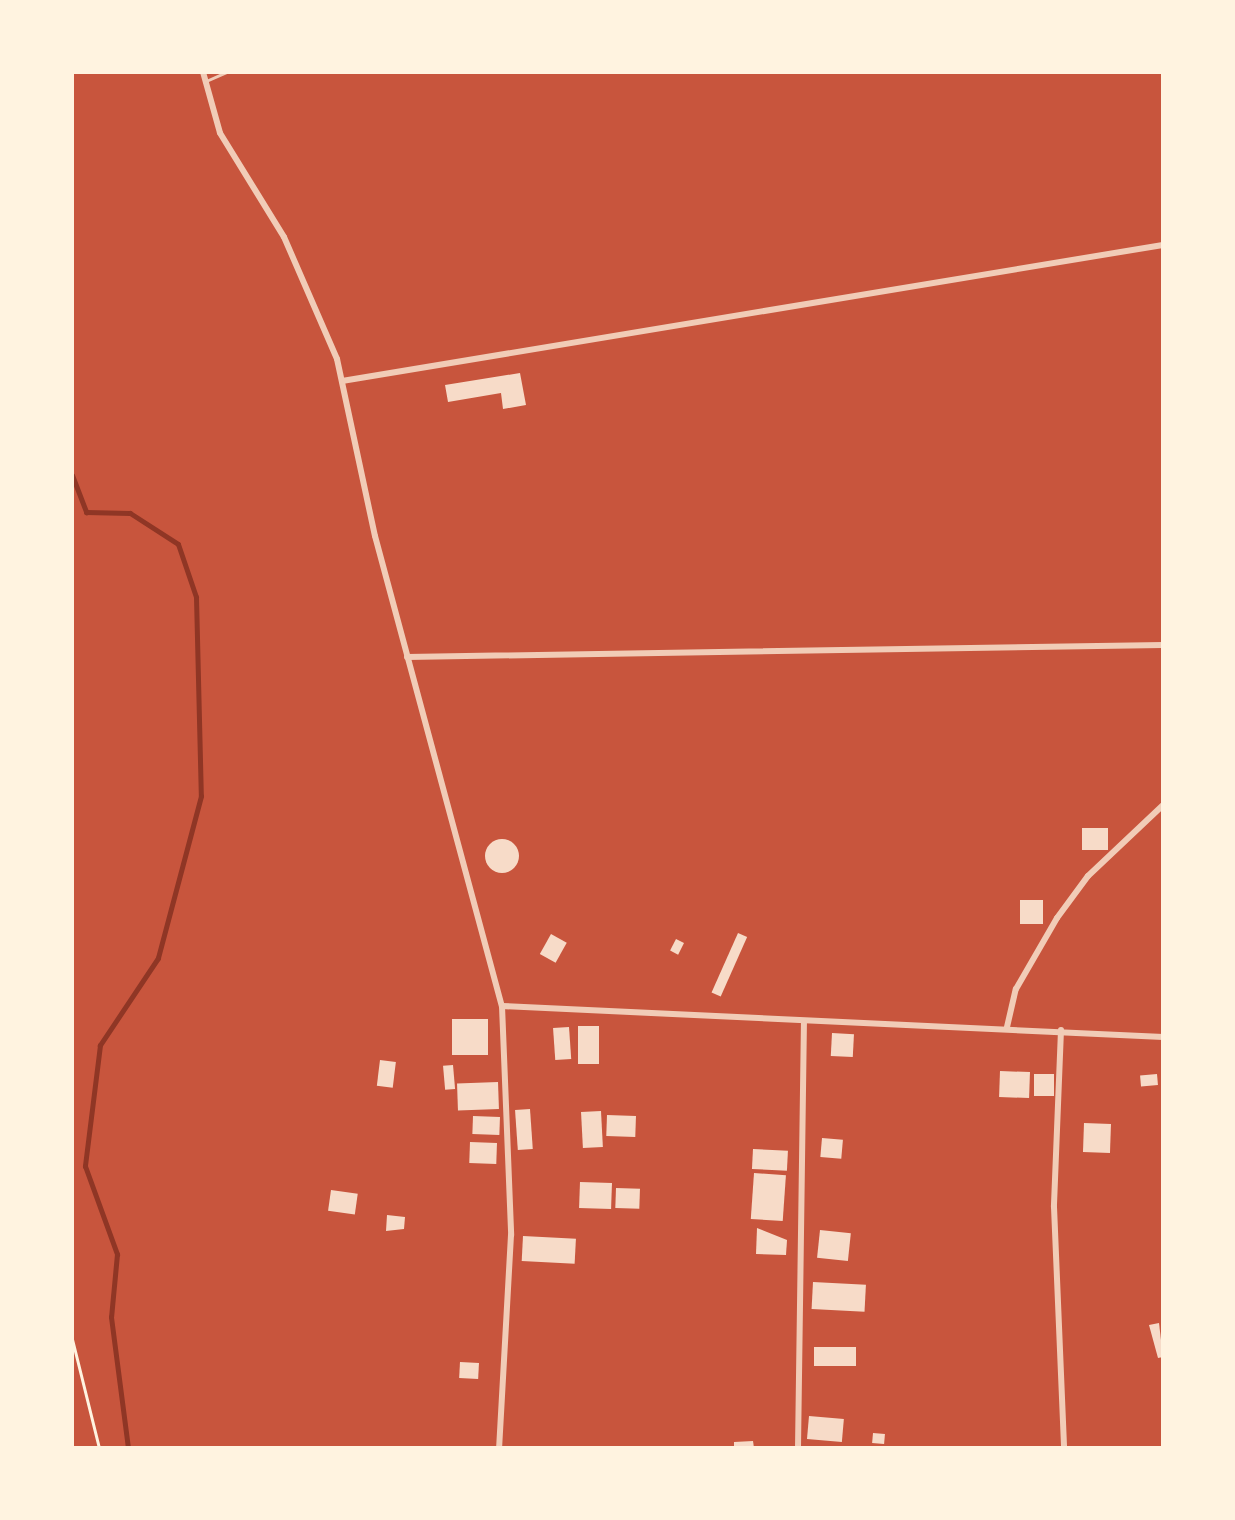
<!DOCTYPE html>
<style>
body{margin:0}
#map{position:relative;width:1235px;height:1520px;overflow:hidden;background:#c8553d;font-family:"Exo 2",sans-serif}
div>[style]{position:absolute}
.stream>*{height:5px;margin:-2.5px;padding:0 2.5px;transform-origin:2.5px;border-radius:2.5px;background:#8f3625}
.building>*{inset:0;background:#f7dbc8;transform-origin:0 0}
.round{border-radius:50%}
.path>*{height:3px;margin:-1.5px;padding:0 1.5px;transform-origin:1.5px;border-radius:1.5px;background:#fff3e0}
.service>*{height:3px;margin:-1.5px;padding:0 1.5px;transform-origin:1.5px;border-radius:1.5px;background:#f1ccb7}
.minor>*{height:6px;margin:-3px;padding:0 3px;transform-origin:3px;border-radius:3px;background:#f1ccb7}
span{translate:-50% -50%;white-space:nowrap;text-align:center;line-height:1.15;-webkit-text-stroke:7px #fff3e0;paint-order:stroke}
.frame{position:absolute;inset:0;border:74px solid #fff3e0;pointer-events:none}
</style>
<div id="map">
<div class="stream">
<i style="left:72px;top:475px;width:40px;rotate:69deg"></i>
<i style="left:86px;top:512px;width:44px;rotate:1.3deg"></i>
<i style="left:130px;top:513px;width:57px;rotate:32.9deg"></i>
<i style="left:178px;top:544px;width:56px;rotate:71.2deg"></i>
<i style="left:196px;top:597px;width:199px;rotate:88.6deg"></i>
<i style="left:201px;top:796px;width:168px;rotate:104.9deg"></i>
<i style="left:158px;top:958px;width:105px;rotate:123.7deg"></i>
<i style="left:100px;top:1045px;width:122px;rotate:97.1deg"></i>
<i style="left:85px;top:1166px;width:94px;rotate:70deg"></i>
<i style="left:117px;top:1254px;width:63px;rotate:95.4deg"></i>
<i style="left:111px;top:1317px;width:132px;rotate:82.6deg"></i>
</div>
<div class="building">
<i style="clip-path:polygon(520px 373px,526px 405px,503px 409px,501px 393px,448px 402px,445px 385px)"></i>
<i style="left:1082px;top:828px;width:26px;height:22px"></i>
<i class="round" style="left:485px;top:839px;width:34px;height:34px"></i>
<i style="left:1020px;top:900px;width:23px;height:24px"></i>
<i style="left:738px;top:933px;width:10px;height:65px;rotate:24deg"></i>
<i style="left:551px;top:934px;width:18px;height:23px;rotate:29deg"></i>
<i style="left:676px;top:939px;width:9px;height:13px;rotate:27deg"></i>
<i style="left:452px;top:1019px;width:36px;height:36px"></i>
<i style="left:578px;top:1026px;width:21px;height:38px"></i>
<i style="left:569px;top:1027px;width:32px;height:16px;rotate:86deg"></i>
<i style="left:832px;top:1033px;width:22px;height:23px;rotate:3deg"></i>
<i style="left:380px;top:1060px;width:16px;height:26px;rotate:7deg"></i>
<i style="left:453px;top:1065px;width:24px;height:10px;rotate:85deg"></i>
<i style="left:1000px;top:1071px;width:30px;height:26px;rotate:2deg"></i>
<i style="left:1034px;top:1074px;width:20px;height:22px"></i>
<i style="left:1157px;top:1074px;width:11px;height:17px;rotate:85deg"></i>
<i style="left:498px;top:1082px;width:27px;height:41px;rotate:88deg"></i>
<i style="left:530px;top:1109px;width:40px;height:15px;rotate:86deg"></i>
<i style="left:601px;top:1111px;width:36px;height:20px;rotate:87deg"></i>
<i style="left:607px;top:1115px;width:29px;height:21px;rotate:2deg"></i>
<i style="left:473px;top:1116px;width:27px;height:18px;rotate:2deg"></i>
<i style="left:1084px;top:1123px;width:27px;height:29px;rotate:2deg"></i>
<i style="left:822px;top:1138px;width:21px;height:19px;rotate:5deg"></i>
<i style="left:470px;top:1142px;width:27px;height:21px;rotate:2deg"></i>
<i style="left:753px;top:1149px;width:35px;height:20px;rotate:3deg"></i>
<i style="left:754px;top:1173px;width:32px;height:46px;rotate:4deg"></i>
<i style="left:580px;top:1182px;width:32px;height:26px;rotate:2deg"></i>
<i style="left:616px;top:1188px;width:24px;height:20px;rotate:2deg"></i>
<i style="left:331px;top:1190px;width:27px;height:21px;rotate:8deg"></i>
<i style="clip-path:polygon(387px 1215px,405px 1217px,404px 1229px,386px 1231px)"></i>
<i style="clip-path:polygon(757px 1228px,787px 1240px,786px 1255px,756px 1254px)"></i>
<i style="left:820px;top:1230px;width:31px;height:28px;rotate:6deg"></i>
<i style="left:523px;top:1236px;width:53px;height:25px;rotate:3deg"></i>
<i style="left:813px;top:1282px;width:53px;height:27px;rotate:3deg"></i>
<i style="clip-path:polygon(1159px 1323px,1163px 1357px,1158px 1358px,1149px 1325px)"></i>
<i style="left:856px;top:1347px;width:19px;height:42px;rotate:90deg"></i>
<i style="left:460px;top:1362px;width:19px;height:16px;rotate:3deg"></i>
<i style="left:809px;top:1416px;width:35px;height:23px;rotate:5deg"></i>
<i style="left:873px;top:1433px;width:12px;height:10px;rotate:5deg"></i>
<i style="clip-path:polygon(753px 1441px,754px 1448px,734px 1448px,734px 1442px)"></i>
</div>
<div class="path">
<i style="left:72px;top:1339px;width:112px;rotate:76.1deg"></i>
</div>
<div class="service">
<i style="left:206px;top:81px;width:22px;rotate:-24deg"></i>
</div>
<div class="minor">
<i style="left:203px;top:72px;width:63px;rotate:74.4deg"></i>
<i style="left:220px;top:133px;width:122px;rotate:58.4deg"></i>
<i style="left:284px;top:237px;width:133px;rotate:66.5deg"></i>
<i style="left:337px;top:359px;width:181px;rotate:77.9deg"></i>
<i style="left:375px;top:536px;width:487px;rotate:74.9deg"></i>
<i style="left:502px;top:1006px;width:229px;rotate:87.7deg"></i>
<i style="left:511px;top:1235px;width:213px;rotate:93.2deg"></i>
<i style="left:342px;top:381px;width:832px;rotate:-9.41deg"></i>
<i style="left:407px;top:657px;width:756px;rotate:-0.91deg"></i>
<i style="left:502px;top:1006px;width:662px;rotate:2.69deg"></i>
<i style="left:1007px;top:1027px;width:39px;rotate:-77deg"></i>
<i style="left:1016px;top:989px;width:82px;rotate:-60deg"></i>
<i style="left:1057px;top:918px;width:52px;rotate:-53.6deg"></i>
<i style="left:1088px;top:876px;width:103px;rotate:-43.4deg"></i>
<i style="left:1061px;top:1030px;width:177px;rotate:92.3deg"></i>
<i style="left:1054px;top:1207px;width:241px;rotate:87.6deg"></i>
<i style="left:798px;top:1448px;width:427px;rotate:-89.2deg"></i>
</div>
<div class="frame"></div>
</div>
